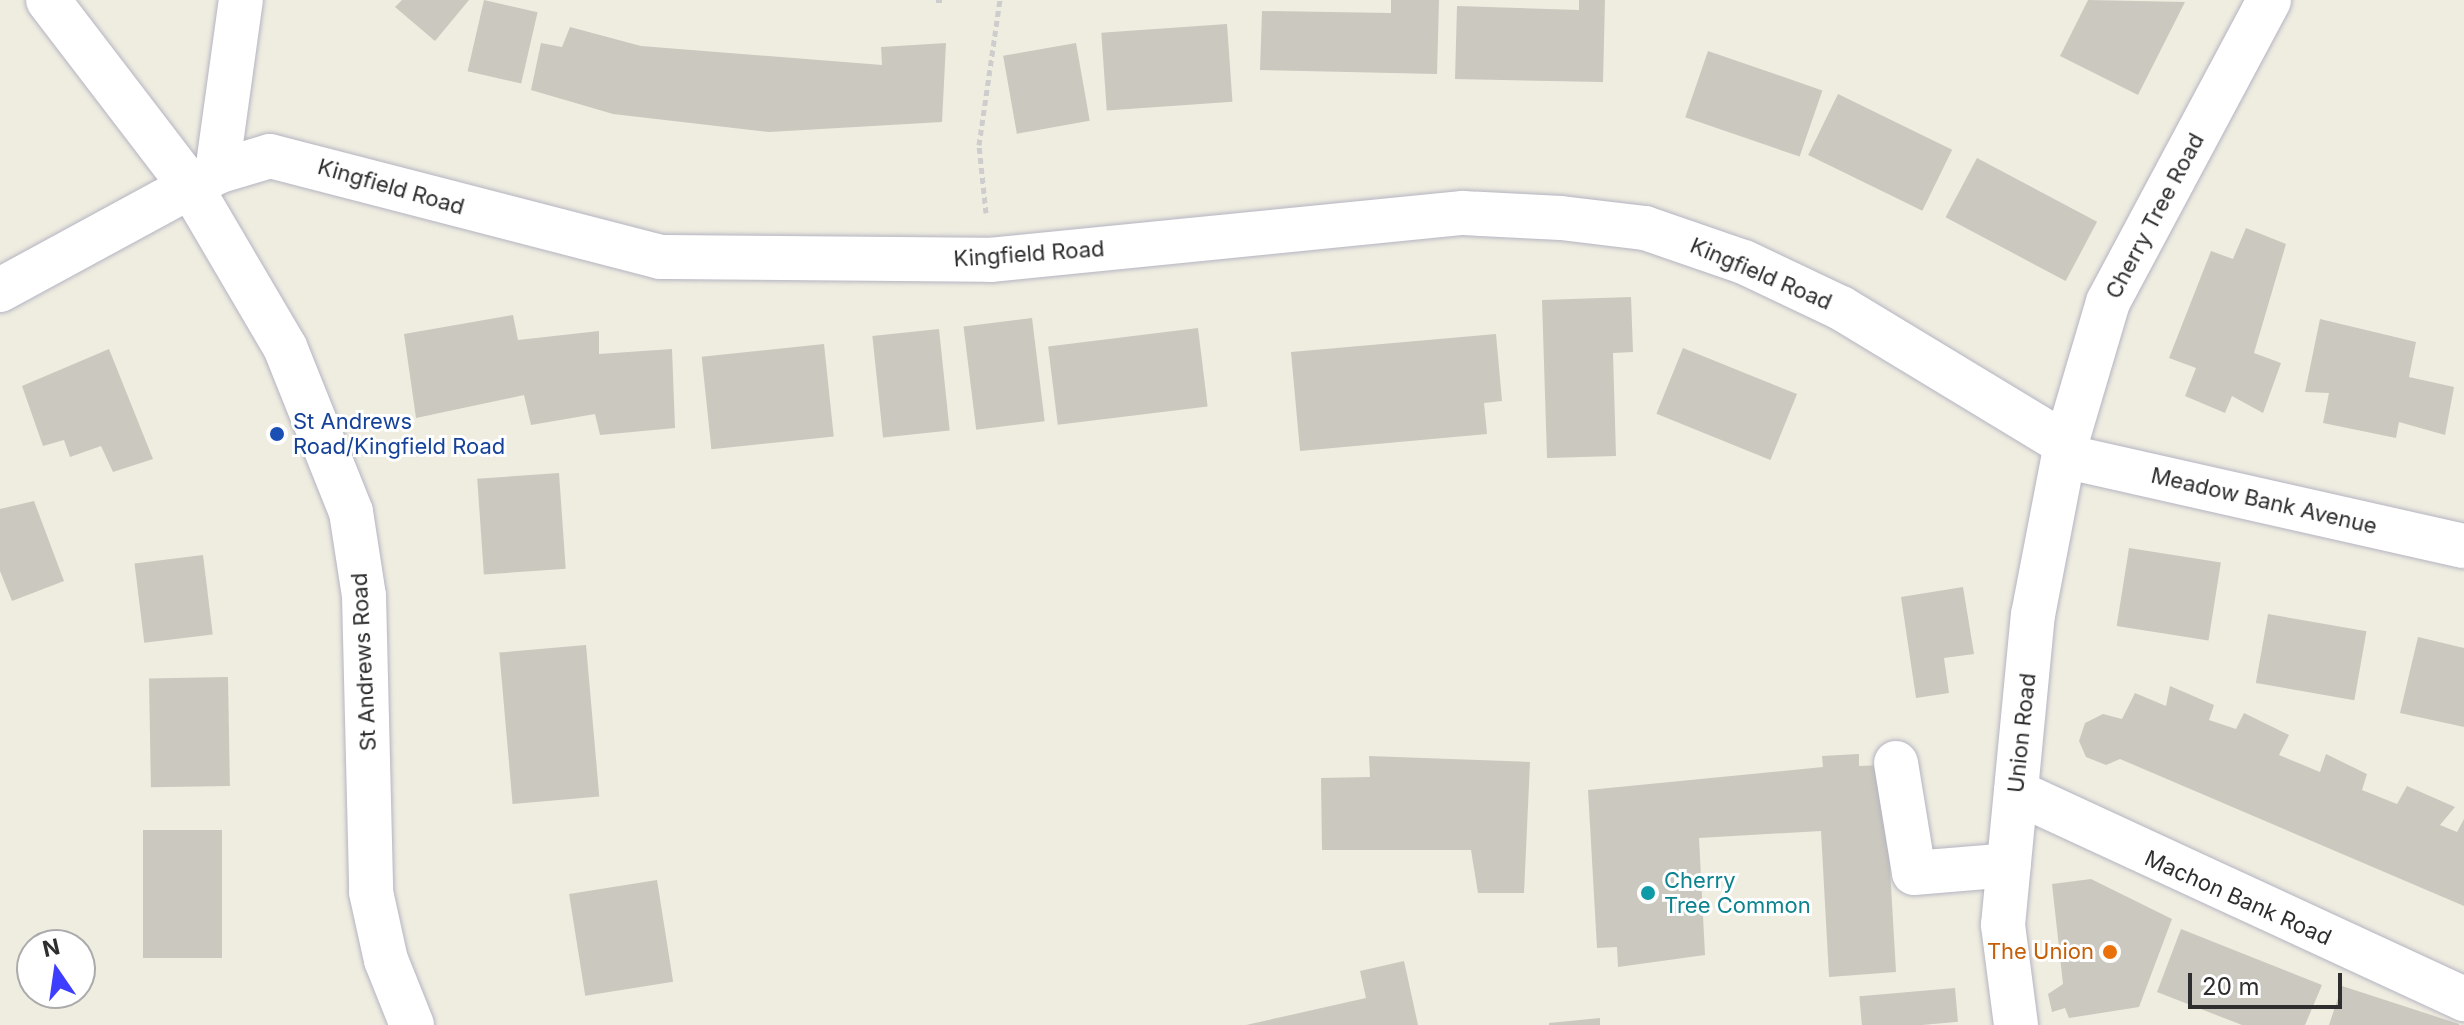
<!DOCTYPE html>
<style>
body{margin:0}
#map{position:relative;width:2464px;height:1025px;overflow:hidden;background:#efece0;font-family:Inter,sans-serif}
div>[style]{position:absolute}
.building>*{inset:0;background:#cbc8bf;transform-origin:0 0}
.path>*{height:5px;margin-top:-2.5px;transform-origin:0;background:repeating-linear-gradient(90deg,#cdcdcd 0 6px,transparent 0 10px)}
.roads{filter:drop-shadow(0 0 2px #b4b4c1) drop-shadow(0 0 2px #b4b4c1)}
.minor>*{height:44px;margin:-22px;padding:0 22px;transform-origin:22px;border-radius:22px;background:#fff}
.dots>*{width:22px;height:22px;translate:-50% -50%;box-sizing:border-box;border:4px solid #fff;border-radius:50%}
span{translate:-50% -50%;white-space:nowrap;text-align:center;line-height:1.15;-webkit-text-stroke:6px #fff;paint-order:stroke}
.street-label{font-size:22px;color:#2e2e2e}
.transit-label{font-size:22px;color:#164399}
.left{translate:0 -50%;text-align:left}
.culture-label{font-size:22px;color:#0d838f}
.food-label{font-size:22px;color:#c56008}
.right{translate:-100% -50%;text-align:right}
.north{position:absolute;left:16px;top:929px;width:80px;height:80px;box-sizing:border-box;background:#fff;border:2px solid #ababab;border-radius:50%;rotate:347deg;font-size:22px;font-weight:700;line-height:32px;text-align:center;color:#2e2e2e}
.north::after{content:'';display:block;margin:auto;width:28px;height:36px;background:#3d3eff;clip-path:polygon(50% 0,100% 100%,50% 72%,0 100%)}
.scale{position:absolute;left:2188px;top:973px;width:154px;height:36px;box-sizing:border-box;border:4px solid #2e2e2e;border-top:0;padding-left:10px;font-size:24px;line-height:28px;white-space:nowrap;color:#2e2e2e;-webkit-text-stroke:6px #fff;paint-order:stroke}
</style>
<div id="map">
<div class="building">
<i style="clip-path:polygon(402px 0,469px 0,435px 41px,395px 7px)"></i>
<i style="left:484px;top:0;width:55px;height:73px;rotate:13deg"></i>
<i style="clip-path:polygon(1391px 0,1439px 0,1437px 74px,1260px 70px,1262px 11px,1391px 13px)"></i>
<i style="clip-path:polygon(1579px 0,1605px 0,1603px 82px,1455px 79px,1457px 6px,1579px 10px)"></i>
<i style="clip-path:polygon(2088px 0,2185px 2px,2138px 95px,2060px 56px)"></i>
<i style="left:1227px;top:24px;width:78px;height:126px;rotate:86deg"></i>
<i style="clip-path:polygon(570px 27px,641px 46px,882px 65px,881px 47px,946px 43px,942px 122px,769px 132px,613px 114px,531px 90px,541px 43px,562px 47px)"></i>
<i style="left:1076px;top:43px;width:79px;height:74px;rotate:80deg"></i>
<i style="left:1708px;top:51px;width:121px;height:70px;rotate:19deg"></i>
<i style="left:1838px;top:94px;width:127px;height:68px;rotate:26deg"></i>
<i style="left:1977px;top:158px;width:136px;height:67px;rotate:28deg"></i>
<i style="clip-path:polygon(2246px 228px,2286px 244px,2254px 353px,2281px 363px,2263px 413px,2232px 396px,2225px 413px,2185px 396px,2196px 368px,2169px 358px,2211px 251px,2233px 259px)"></i>
<i style="clip-path:polygon(1631px 297px,1633px 352px,1613px 353px,1616px 456px,1547px 458px,1542px 300px)"></i>
<i style="clip-path:polygon(513px 315px,518px 340px,599px 331px,599px 354px,672px 349px,675px 428px,600px 435px,595px 414px,531px 425px,524px 395px,416px 418px,404px 334px)"></i>
<i style="left:1032px;top:318px;width:104px;height:69px;rotate:83deg"></i>
<i style="clip-path:polygon(2320px 319px,2416px 342px,2409px 377px,2454px 387px,2445px 435px,2399px 422px,2396px 438px,2323px 423px,2329px 393px,2305px 392px)"></i>
<i style="left:1198px;top:328px;width:79px;height:151px;rotate:83deg"></i>
<i style="left:939px;top:329px;width:102px;height:67px;rotate:84deg"></i>
<i style="clip-path:polygon(1496px 334px,1502px 401px,1484px 403px,1487px 434px,1300px 451px,1291px 352px)"></i>
<i style="left:824px;top:344px;width:93px;height:123px;rotate:84deg"></i>
<i style="left:1683px;top:348px;width:123px;height:71px;rotate:22deg"></i>
<i style="clip-path:polygon(109px 349px,153px 459px,113px 472px,101px 446px,70px 457px,64px 440px,43px 446px,22px 386px)"></i>
<i style="left:559px;top:473px;width:96px;height:82px;rotate:86deg"></i>
<i style="clip-path:polygon(34px 501px,64px 581px,12px 601px,0 571px,0 509px)"></i>
<i style="left:2129px;top:548px;width:93px;height:79px;rotate:9deg"></i>
<i style="left:203px;top:555px;width:80px;height:69px;rotate:83deg"></i>
<i style="clip-path:polygon(1963px 587px,1974px 654px,1944px 658px,1949px 693px,1916px 698px,1901px 597px)"></i>
<i style="left:2268px;top:614px;width:100px;height:70px;rotate:10deg"></i>
<i style="clip-path:polygon(2418px 637px,2464px 648px,2464px 727px,2400px 713px)"></i>
<i style="left:586px;top:645px;width:152px;height:87px;rotate:85deg"></i>
<i style="left:228px;top:677px;width:109px;height:79px;rotate:89deg"></i>
<i style="clip-path:polygon(2170px 686px,2214px 705px,2209px 720px,2236px 729px,2244px 713px,2289px 735px,2279px 755px,2320px 772px,2326px 754px,2367px 774px,2362px 790px,2397px 804px,2407px 786px,2455px 807px,2440px 825px,2457px 832px,2464px 819px,2464px 906px,2120px 759px,2106px 765px,2086px 757px,2079px 741px,2085px 723px,2103px 714px,2122px 719px,2135px 693px,2166px 706px)"></i>
<i style="clip-path:polygon(1859px 754px,1859px 766px,1884px 765px,1896px 972px,1829px 977px,1821px 831px,1699px 838px,1705px 955px,1618px 967px,1617px 947px,1597px 948px,1588px 790px,1823px 767px,1822px 756px)"></i>
<i style="clip-path:polygon(1369px 756px,1530px 762px,1524px 893px,1478px 893px,1471px 850px,1322px 850px,1321px 778px,1370px 777px)"></i>
<i style="left:143px;top:830px;width:79px;height:128px"></i>
<i style="clip-path:polygon(2091px 879px,2172px 919px,2139px 1007px,2069px 1018px,2065px 1008px,2052px 1012px,2048px 994px,2063px 984px,2052px 884px)"></i>
<i style="left:657px;top:880px;width:103px;height:89px;rotate:81deg"></i>
<i style="clip-path:polygon(2181px 929px,2322px 985px,2305px 1025px,2242px 1025px,2157px 992px)"></i>
<i style="clip-path:polygon(1404px 961px,1418px 1025px,1246px 1025px,1366px 998px,1360px 971px)"></i>
<i style="clip-path:polygon(2342px 986px,2459px 1024px,2459px 1025px,2329px 1025px)"></i>
<i style="left:1955px;top:988px;width:34px;height:96px;rotate:85deg"></i>
<i style="clip-path:polygon(1600px 1018px,1600px 1025px,1549px 1025px,1549px 1023px)"></i>
</div>
<div class="path">
<i style="left:936px;top:0;width:8px"></i>
<i style="left:986px;top:213px;width:68px;rotate:-95.9deg"></i>
<i style="left:979px;top:145px;width:147px;rotate:-81.8deg"></i>
</div>
<div class="roads">
<div class="minor">
<i style="left:48px;top:0;width:235px;rotate:52.6deg"></i>
<i style="left:191px;top:187px;width:186px;rotate:59.6deg"></i>
<i style="left:285px;top:347px;width:178px;rotate:68.2deg"></i>
<i style="left:351px;top:512px;width:85px;rotate:81.2deg"></i>
<i style="left:364px;top:596px;width:296px;rotate:88.6deg"></i>
<i style="left:371px;top:892px;width:70px;rotate:77.6deg"></i>
<i style="left:386px;top:960px;width:70px;rotate:68.2deg"></i>
<i style="left:217px;top:172px;width:174px;rotate:-82.1deg"></i>
<i style="left:0;top:290px;width:247px;rotate:-28.5deg"></i>
<i style="left:217px;top:172px;width:55px;rotate:-16.8deg"></i>
<i style="left:270px;top:156px;width:403px;rotate:14.5deg"></i>
<i style="left:660px;top:257px;width:330px;rotate:0.5deg"></i>
<i style="left:990px;top:260px;width:475px;rotate:-5.7deg"></i>
<i style="left:1463px;top:213px;width:98px;rotate:2.9deg"></i>
<i style="left:1561px;top:218px;width:85px;rotate:6.8deg"></i>
<i style="left:1645px;top:228px;width:105px;rotate:19deg"></i>
<i style="left:1744px;top:262px;width:107px;rotate:25.4deg"></i>
<i style="left:1841px;top:308px;width:263px;rotate:31.2deg"></i>
<i style="left:2064px;top:456px;width:410px;rotate:12.7deg"></i>
<i style="left:1896px;top:763px;width:111px;rotate:80.7deg"></i>
<i style="left:1914px;top:873px;width:95px;rotate:-4.8deg"></i>
<i style="left:2016px;top:792px;width:494px;rotate:24.8deg"></i>
<i style="left:2016px;top:1025px;width:101px;rotate:-97.4deg"></i>
<i style="left:2003px;top:925px;width:311px;rotate:-84.5deg"></i>
<i style="left:2033px;top:615px;width:174px;rotate:-79.1deg"></i>
<i style="left:2066px;top:444px;width:148px;rotate:-73.5deg"></i>
<i style="left:2108px;top:302px;width:342px;rotate:-61.9deg"></i>
</div>
</div>
<div class="dots">
<i style="left:277px;top:434px;background:#1a4fb4"></i>
<i style="left:1648px;top:893px;background:#0f9aa8"></i>
<i style="left:2110px;top:952px;background:#e8710a"></i>
</div>
<div class="street-label">
<span style="left:391px;top:187px;rotate:16deg">Kingfield Road</span>
<span style="left:2155px;top:216px;rotate:-62deg">Cherry Tree Road</span>
<span style="left:1029px;top:254px;rotate:-4deg">Kingfield Road</span>
<span style="left:1761px;top:274px;rotate:23deg">Kingfield Road</span>
<span style="left:2264px;top:501px;rotate:13deg">Meadow Bank Avenue</span>
<span style="left:364px;top:662px;rotate:-93deg">St Andrews Road</span>
<span style="left:2022px;top:733px;rotate:-84deg">Union Road</span>
<span style="left:2238px;top:898px;rotate:24deg">Machon Bank Road</span>
</div>
<div class="transit-label">
<span class="left" style="left:293px;top:434px">St Andrews<br>Road/Kingfield Road</span>
</div>
<div class="culture-label">
<span class="left" style="left:1664px;top:893px">Cherry<br>Tree Common</span>
</div>
<div class="food-label">
<span class="right" style="left:2094px;top:952px">The Union</span>
</div>
<div class="north">N</div>
<div class="scale">20 m</div>
</div>
